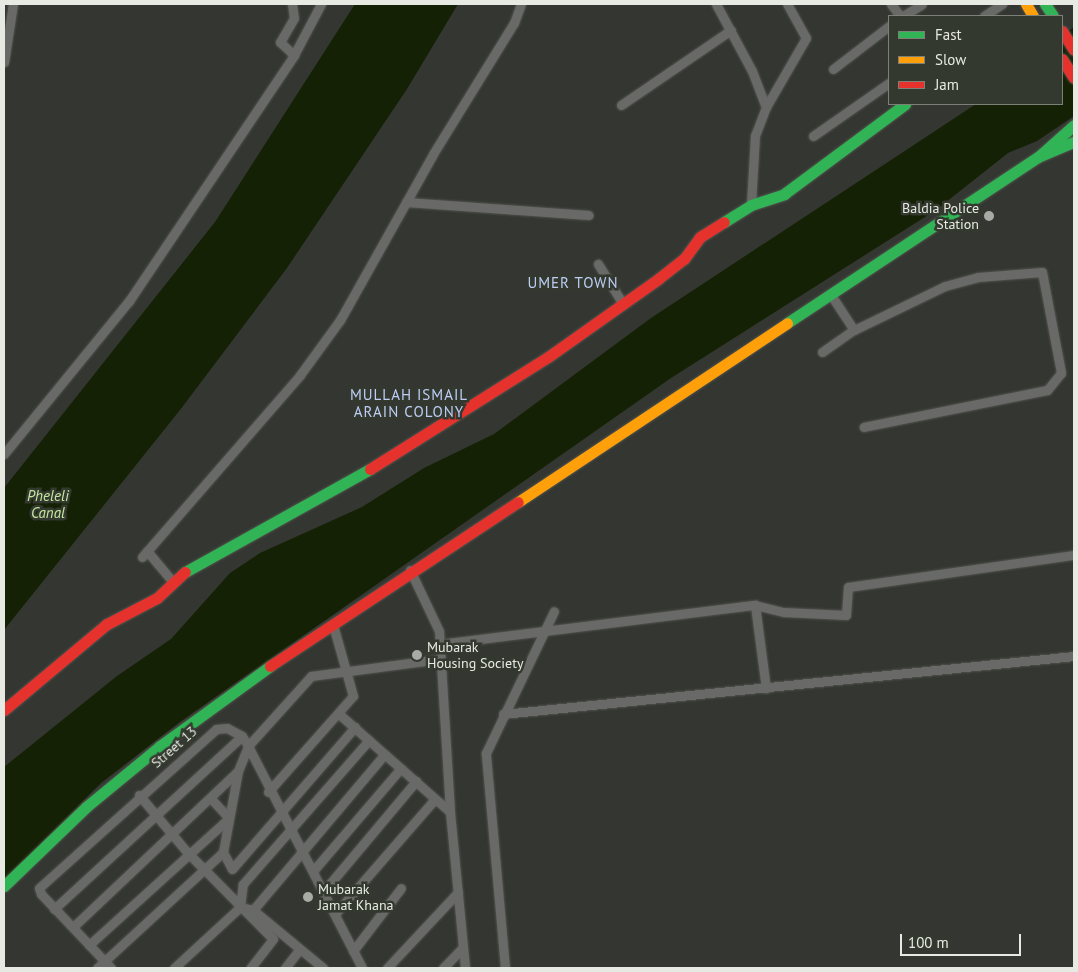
<!DOCTYPE html>
<style>
body{margin:0}
#map{position:relative;width:1078px;height:972px;overflow:hidden;background:#343731;font-family:"PT Sans",sans-serif}
div>[style]{position:absolute}
.water>*{inset:0;background:#152104}
.roads{filter:drop-shadow(0 0 1px #51534e) drop-shadow(0 0 1px #51534e)}
.street>*{height:9px;margin:-4.5px;padding:0 4.5px;transform-origin:4.5px;border-radius:4.5px;background:#696a67}
.fast>*{height:11px;margin:-5.5px;padding:0 5.5px;transform-origin:5.5px;border-radius:5.5px;background:#30b455}
.slow>*{height:11px;margin:-5.5px;padding:0 5.5px;transform-origin:5.5px;border-radius:5.5px;background:#ff9f0a}
.jam>*{height:11px;margin:-5.5px;padding:0 5.5px;transform-origin:5.5px;border-radius:5.5px;background:#e5322d}
.dots>*{width:14px;height:14px;translate:-50% -50%;box-sizing:border-box;border:2px solid #34392f;border-radius:50%}
span{translate:-50% -50%;white-space:nowrap;text-align:center;line-height:1.15;-webkit-text-stroke:5px #34392f;paint-order:stroke}
.poi-label{font-size:14px;color:#e7eae3}
.right{translate:-100% -50%;text-align:right}
.left{translate:0 -50%;text-align:left}
.street-label{font-size:14px;color:#e7eae3}
.neighbourhood-label{font-size:15px;color:#bdcdf6;letter-spacing:1px}
.water-label{font-size:15px;color:#c7e89e;font-style:italic}
.frame{position:absolute;inset:0;border:5px solid #e7eae3;pointer-events:none}
.legend{position:absolute;left:888px;top:15px;width:175px;height:90px;box-sizing:border-box;background:#34392f;border:1px solid #7c8077;margin:0;padding:6px 9px;list-style:none;font-size:15px;color:#e7eae3}
.legend li{display:flex;align-items:center;gap:10px;height:25px}
.legend b{width:25px;border:1px solid #7c8077}
.scale{position:absolute;left:900px;top:934px;width:121px;height:22px;box-sizing:border-box;border:2px solid #e7eae3;border-top:0;padding-left:6px;font-size:15px;line-height:18px;white-space:nowrap;color:#e7eae3;-webkit-text-stroke:4px #34392f;paint-order:stroke}
</style>
<div id="map">
<div class="water">
<i style="clip-path:polygon(355px 4px,458px 4px,407px 89px,287px 268px,180px 410px,4px 630px,4px 488px,215px 222px)"></i>
<i style="clip-path:polygon(1074px 27px,1074px 116px,1037px 141px,1008px 153px,936px 210px,671px 378px,180px 722px,101px 783px,4px 880px,4px 767px,117px 676px,171px 639px,230px 573px,260px 553px,362px 507px,424px 468px,494px 434px,651px 318px,976px 104px,1062px 104px,1062px 35px)"></i>
</div>
<div class="roads">
<div class="street">
<i style="left:292px;top:4px;width:14px;rotate:82deg"></i>
<i style="left:294px;top:18px;width:28px;rotate:120deg"></i>
<i style="left:280px;top:42px;width:19px;rotate:43deg"></i>
<i style="left:716px;top:4px;width:76px;rotate:61.8deg"></i>
<i style="left:752px;top:71px;width:39px;rotate:69deg"></i>
<i style="left:766px;top:107px;width:30px;rotate:111deg"></i>
<i style="left:755px;top:135px;width:70px;rotate:93.3deg"></i>
<i style="left:891px;top:4px;width:15px;rotate:53deg"></i>
<i style="left:903px;top:16px;width:22px;rotate:-32deg"></i>
<i style="left:984px;top:16px;width:22px;rotate:-34deg"></i>
<i style="left:4px;top:62px;width:59px;rotate:-81.2deg"></i>
<i style="left:833px;top:69px;width:71px;rotate:-37.5deg"></i>
<i style="left:621px;top:105px;width:133px;rotate:-34.3deg"></i>
<i style="left:766px;top:107px;width:80px;rotate:-59.9deg"></i>
<i style="left:806px;top:38px;width:39px;rotate:-119deg"></i>
<i style="left:813px;top:136px;width:93px;rotate:-34.9deg"></i>
<i style="left:406px;top:202px;width:183px;rotate:4.1deg"></i>
<i style="left:598px;top:264px;width:47px;rotate:58deg"></i>
<i style="left:831px;top:295px;width:42px;rotate:56.7deg"></i>
<i style="left:822px;top:352px;width:39px;rotate:-35deg"></i>
<i style="left:854px;top:330px;width:101px;rotate:-25.8deg"></i>
<i style="left:945px;top:286px;width:34px;rotate:-15deg"></i>
<i style="left:978px;top:277px;width:64px;rotate:-4.5deg"></i>
<i style="left:1042px;top:272px;width:103px;rotate:79.3deg"></i>
<i style="left:1061px;top:373px;width:22px;rotate:129deg"></i>
<i style="left:1047px;top:390px;width:187px;rotate:168.6deg"></i>
<i style="left:4px;top:454px;width:198px;rotate:-50.8deg"></i>
<i style="left:129px;top:301px;width:296px;rotate:-56.1deg"></i>
<i style="left:294px;top:55px;width:58px;rotate:-62.1deg"></i>
<i style="left:147px;top:551px;width:39px;rotate:50deg"></i>
<i style="left:142px;top:557px;width:241px;rotate:-49deg"></i>
<i style="left:300px;top:375px;width:68px;rotate:-54deg"></i>
<i style="left:340px;top:320px;width:190px;rotate:-60.7deg"></i>
<i style="left:433px;top:154px;width:154px;rotate:-58.3deg"></i>
<i style="left:514px;top:23px;width:20px;rotate:-70deg"></i>
<i style="left:410px;top:570px;width:68px;rotate:64.6deg"></i>
<i style="left:439px;top:631px;width:181px;rotate:86.5deg"></i>
<i style="left:450px;top:812px;width:157px;rotate:84.5deg"></i>
<i style="left:755px;top:605px;width:30px;rotate:14deg"></i>
<i style="left:784px;top:612px;width:62px;rotate:2.8deg"></i>
<i style="left:846px;top:615px;width:28px;rotate:-86deg"></i>
<i style="left:848px;top:587px;width:228px;rotate:-8.1deg"></i>
<i style="left:440px;top:644px;width:317px;rotate:-7.1deg"></i>
<i style="left:755px;top:605px;width:84px;rotate:82.5deg"></i>
<i style="left:339px;top:714px;width:148px;rotate:41.4deg"></i>
<i style="left:503px;top:714px;width:574px;rotate:-5.8deg"></i>
<i style="left:268px;top:792px;width:128px;rotate:-48.5deg"></i>
<i style="left:353px;top:696px;width:74px;rotate:-105.7deg"></i>
<i style="left:139px;top:795px;width:75px;rotate:49.9deg"></i>
<i style="left:187px;top:852px;width:122px;rotate:45.3deg"></i>
<i style="left:273px;top:939px;width:37px;rotate:128deg"></i>
<i style="left:223px;top:852px;width:19px;rotate:62deg"></i>
<i style="left:232px;top:869px;width:188px;rotate:-49.1deg"></i>
<i style="left:313px;top:871px;width:135px;rotate:-49.5deg"></i>
<i style="left:323px;top:892px;width:145px;rotate:-50deg"></i>
<i style="left:241px;top:907px;width:12px;rotate:14deg"></i>
<i style="left:253px;top:910px;width:204px;rotate:-49.8deg"></i>
<i style="left:54px;top:909px;width:255px;rotate:-42.6deg"></i>
<i style="left:253px;top:910px;width:91px;rotate:39.6deg"></i>
<i style="left:335px;top:914px;width:152px;rotate:-49deg"></i>
<i style="left:73px;top:927px;width:227px;rotate:-43.4deg"></i>
<i style="left:89px;top:945px;width:189px;rotate:-42.2deg"></i>
<i style="left:229px;top:818px;width:26px;rotate:-133deg"></i>
<i style="left:353px;top:951px;width:79px;rotate:-52.7deg"></i>
<i style="left:97px;top:968px;width:171px;rotate:-42.6deg"></i>
<i style="left:223px;top:852px;width:82px;rotate:-79.5deg"></i>
<i style="left:238px;top:771px;width:27px;rotate:-68deg"></i>
<i style="left:248px;top:746px;width:94px;rotate:-48deg"></i>
<i style="left:311px;top:676px;width:130px;rotate:-7.5deg"></i>
<i style="left:111px;top:968px;width:102px;rotate:-133.4deg"></i>
<i style="left:41px;top:894px;width:6px;rotate:-108deg"></i>
<i style="left:39px;top:888px;width:238px;rotate:-41.9deg"></i>
<i style="left:216px;top:729px;width:11px;rotate:-5deg"></i>
<i style="left:227px;top:728px;width:17px;rotate:28deg"></i>
<i style="left:242px;top:736px;width:12px;rotate:59deg"></i>
<i style="left:248px;top:746px;width:250px;rotate:62.8deg"></i>
<i style="left:174px;top:968px;width:90px;rotate:-42.7deg"></i>
<i style="left:240px;top:907px;width:23px;rotate:-83deg"></i>
<i style="left:243px;top:884px;width:191px;rotate:-48.8deg"></i>
<i style="left:285px;top:968px;width:23px;rotate:-52deg"></i>
<i style="left:387px;top:968px;width:104px;rotate:-46.9deg"></i>
<i style="left:443px;top:968px;width:29px;rotate:-46deg"></i>
<i style="left:505px;top:968px;width:216px;rotate:-95.1deg"></i>
<i style="left:486px;top:753px;width:157px;rotate:-64.4deg"></i>
</div>
<div class="fast">
<i style="left:1045px;top:4px;width:14px;rotate:56deg"></i>
<i style="left:1038px;top:157px;width:39px;rotate:-23deg"></i>
<i style="left:724px;top:222px;width:32px;rotate:-32deg"></i>
<i style="left:751px;top:205px;width:35px;rotate:-18deg"></i>
<i style="left:784px;top:194px;width:151px;rotate:-36.6deg"></i>
<i style="left:787px;top:323px;width:301px;rotate:-33.5deg"></i>
<i style="left:1038px;top:157px;width:48px;rotate:-41.6deg"></i>
<i style="left:185px;top:572px;width:212px;rotate:-29.1deg"></i>
<i style="left:4px;top:886px;width:114px;rotate:-43.9deg"></i>
<i style="left:86px;top:807px;width:96px;rotate:-39.5deg"></i>
<i style="left:160px;top:746px;width:136px;rotate:-36deg"></i>
</div>
<div class="slow">
<i style="left:1026px;top:4px;width:14px;rotate:60deg"></i>
<i style="left:518px;top:502px;width:323px;rotate:-33.6deg"></i>
</div>
<div class="jam">
<i style="left:1062px;top:31px;width:22px;rotate:58deg"></i>
<i style="left:1062px;top:59px;width:22px;rotate:58deg"></i>
<i style="left:370px;top:469px;width:210px;rotate:-32.2deg"></i>
<i style="left:548px;top:357px;width:135px;rotate:-35.3deg"></i>
<i style="left:658px;top:279px;width:33px;rotate:-38deg"></i>
<i style="left:684px;top:259px;width:27px;rotate:-54deg"></i>
<i style="left:700px;top:237px;width:28px;rotate:-32deg"></i>
<i style="left:270px;top:666px;width:297px;rotate:-33.5deg"></i>
<i style="left:4px;top:710px;width:134px;rotate:-39.9deg"></i>
<i style="left:107px;top:624px;width:56px;rotate:-27.5deg"></i>
<i style="left:157px;top:598px;width:38px;rotate:-43deg"></i>
</div>
</div>
<div class="dots">
<i style="left:989px;top:216px;background:#a8aba5"></i>
<i style="left:417px;top:655px;background:#a8aba5"></i>
<i style="left:308px;top:897px;background:#a8aba5"></i>
</div>
<div class="poi-label">
<span class="right" style="left:979px;top:216px">Baldia Police<br>Station</span>
<span class="left" style="left:427px;top:655px">Mubarak<br>Housing Society</span>
<span class="left" style="left:318px;top:897px">Mubarak<br>Jamat Khana</span>
</div>
<div class="street-label">
<span style="left:174px;top:747px;rotate:-41deg">Street 13</span>
</div>
<div class="neighbourhood-label">
<span style="left:573px;top:283px">UMER TOWN</span>
<span style="left:409px;top:403px">MULLAH ISMAIL<br>ARAIN COLONY</span>
</div>
<div class="water-label">
<span style="left:48px;top:504px">Pheleli<br>Canal</span>
</div>
<div class="frame"></div>
<ul class="legend">
<li><b style="height:6px;background:#30b455"></b>Fast</li>
<li><b style="height:6px;background:#ff9f0a"></b>Slow</li>
<li><b style="height:6px;background:#e5322d"></b>Jam</li>
</ul>
<div class="scale">100 m</div>
</div>
